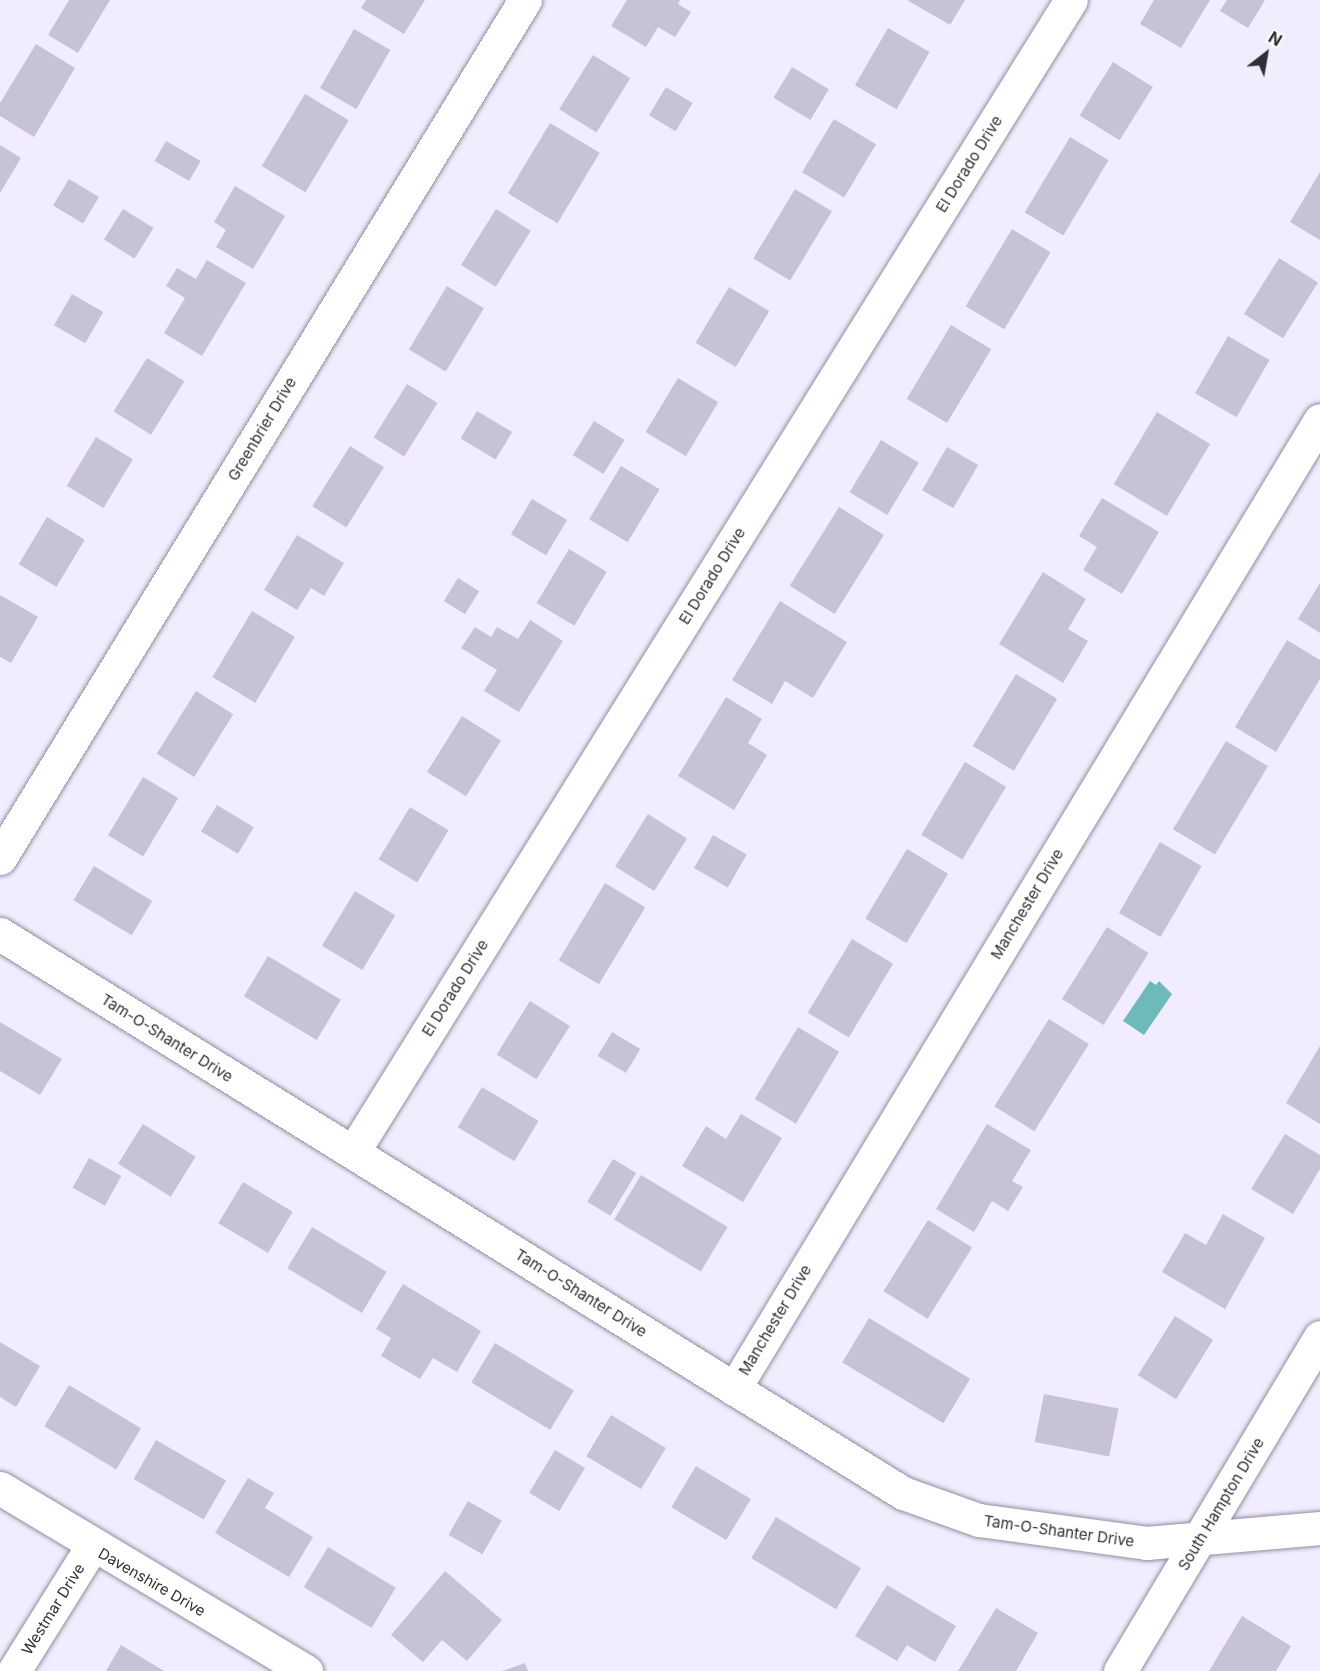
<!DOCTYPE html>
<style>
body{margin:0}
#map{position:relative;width:1320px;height:1671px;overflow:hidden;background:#f1edfe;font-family:Inter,sans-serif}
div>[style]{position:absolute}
.water>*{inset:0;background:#6ebaba}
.building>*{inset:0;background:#c7c3d7;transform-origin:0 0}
.roads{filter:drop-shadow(0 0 2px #928ea1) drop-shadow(0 0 2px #928ea1)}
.minor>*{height:33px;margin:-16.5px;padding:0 16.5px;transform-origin:16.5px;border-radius:16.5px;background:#fff}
span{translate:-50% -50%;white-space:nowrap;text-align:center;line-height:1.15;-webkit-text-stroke:4.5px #fff;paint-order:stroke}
.street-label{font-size:15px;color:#302f37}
.north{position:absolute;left:1236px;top:24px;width:60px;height:60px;-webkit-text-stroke:4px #fff;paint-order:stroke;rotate:31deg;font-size:16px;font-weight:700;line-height:24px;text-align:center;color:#302f37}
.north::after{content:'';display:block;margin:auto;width:21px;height:27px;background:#302f37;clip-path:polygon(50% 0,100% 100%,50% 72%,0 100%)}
</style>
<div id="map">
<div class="water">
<i style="clip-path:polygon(1150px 981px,1156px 985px,1159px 981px,1172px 994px,1144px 1035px,1123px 1021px)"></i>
</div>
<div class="building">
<i style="clip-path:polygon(69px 0,110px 0,78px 53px,48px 35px)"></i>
<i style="clip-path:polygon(366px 0,425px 0,404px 34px,361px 8px)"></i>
<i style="clip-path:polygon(627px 0,680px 0,678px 4px,691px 12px,675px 37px,658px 27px,646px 47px,611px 26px)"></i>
<i style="clip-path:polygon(907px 0,965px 0,950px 25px)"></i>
<i style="clip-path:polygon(1154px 0,1210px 0,1181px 48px,1140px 24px)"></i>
<i style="clip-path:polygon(1227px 0,1265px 0,1248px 28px,1220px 11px)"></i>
<i style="left:888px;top:28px;width:48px;height:66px;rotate:30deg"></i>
<i style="left:354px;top:29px;width:42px;height:68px;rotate:30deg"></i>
<i style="clip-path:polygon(36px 44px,75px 68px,34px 137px,0 116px,0 103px)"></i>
<i style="left:593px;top:55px;width:44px;height:64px;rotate:32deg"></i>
<i style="left:1113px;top:62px;width:47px;height:63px;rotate:32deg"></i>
<i style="left:792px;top:67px;width:43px;height:36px;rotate:31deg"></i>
<i style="left:666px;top:87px;width:31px;height:33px;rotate:31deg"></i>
<i style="left:305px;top:94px;width:51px;height:84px;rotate:31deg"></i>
<i style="left:834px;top:119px;width:49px;height:62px;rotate:31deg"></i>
<i style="left:550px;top:123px;width:58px;height:82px;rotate:31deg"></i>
<i style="left:1070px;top:137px;width:45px;height:88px;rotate:31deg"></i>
<i style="left:166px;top:141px;width:40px;height:23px;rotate:30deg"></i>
<i style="clip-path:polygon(0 145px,21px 158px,0 193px)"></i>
<i style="clip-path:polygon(1320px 172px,1320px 240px,1290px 222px)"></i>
<i style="left:69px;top:179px;width:35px;height:31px;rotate:31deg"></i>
<i style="clip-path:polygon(235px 186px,285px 216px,253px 269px,216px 247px,226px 230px,214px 222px)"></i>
<i style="left:795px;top:189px;width:43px;height:81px;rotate:31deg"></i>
<i style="left:123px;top:209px;width:36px;height:36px;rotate:32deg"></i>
<i style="left:496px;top:209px;width:41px;height:66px;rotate:32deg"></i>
<i style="left:1012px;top:229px;width:45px;height:90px;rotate:31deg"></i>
<i style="left:1279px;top:258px;width:46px;height:66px;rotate:32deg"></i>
<i style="clip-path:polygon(207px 260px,246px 283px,202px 356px,164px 333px,185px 298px,166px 286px,177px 268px,196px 279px)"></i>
<i style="left:447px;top:286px;width:43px;height:74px;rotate:31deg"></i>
<i style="left:729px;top:287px;width:47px;height:65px;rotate:31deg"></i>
<i style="left:72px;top:294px;width:36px;height:36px;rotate:30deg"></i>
<i style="left:951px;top:325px;width:47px;height:86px;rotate:31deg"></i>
<i style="left:1228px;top:336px;width:48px;height:66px;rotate:30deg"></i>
<i style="left:147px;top:358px;width:44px;height:63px;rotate:32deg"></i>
<i style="left:678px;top:378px;width:47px;height:63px;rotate:31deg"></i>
<i style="left:407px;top:384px;width:36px;height:63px;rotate:32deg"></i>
<i style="left:477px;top:411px;width:41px;height:32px;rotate:31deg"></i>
<i style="left:1157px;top:412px;width:62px;height:84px;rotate:31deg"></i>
<i style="left:594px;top:421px;width:36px;height:40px;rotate:32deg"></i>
<i style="left:96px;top:437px;width:43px;height:57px;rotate:31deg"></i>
<i style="left:881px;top:440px;width:44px;height:61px;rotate:31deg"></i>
<i style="left:350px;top:446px;width:40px;height:71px;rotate:32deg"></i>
<i style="left:947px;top:447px;width:36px;height:50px;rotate:30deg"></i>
<i style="left:621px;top:466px;width:45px;height:62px;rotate:31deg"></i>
<i style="clip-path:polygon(1102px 498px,1159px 532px,1122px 594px,1083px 570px,1097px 547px,1079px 536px)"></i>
<i style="left:532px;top:499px;width:41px;height:41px;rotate:31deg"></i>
<i style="left:839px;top:507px;width:53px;height:93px;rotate:32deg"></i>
<i style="left:47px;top:517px;width:44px;height:55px;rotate:31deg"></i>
<i style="clip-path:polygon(297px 535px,344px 563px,324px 596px,311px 588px,297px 610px,264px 590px)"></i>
<i style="left:569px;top:549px;width:44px;height:63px;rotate:31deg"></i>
<i style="clip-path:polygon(1043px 572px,1086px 599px,1068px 629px,1088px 641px,1063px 683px,999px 644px)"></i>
<i style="left:458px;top:578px;width:25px;height:27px;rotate:32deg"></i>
<i style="clip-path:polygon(1320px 583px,1320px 633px,1298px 619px)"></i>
<i style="clip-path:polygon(0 595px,38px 617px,11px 663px,0 657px)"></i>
<i style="clip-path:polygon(780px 601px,847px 642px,813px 698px,785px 681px,772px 704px,732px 680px)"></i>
<i style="left:252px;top:611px;width:50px;height:77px;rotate:31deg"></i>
<i style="clip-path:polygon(530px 620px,563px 641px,519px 712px,484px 691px,497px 670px,461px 648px,475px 627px,491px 637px,497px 627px,518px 639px)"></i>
<i style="clip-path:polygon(1287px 640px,1320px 660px,1320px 679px,1276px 752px,1235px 727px)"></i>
<i style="left:1016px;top:674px;width:48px;height:84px;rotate:31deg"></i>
<i style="left:196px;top:691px;width:44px;height:74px;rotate:32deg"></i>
<i style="clip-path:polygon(726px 697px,762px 719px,748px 743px,767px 755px,734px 810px,678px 776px)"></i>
<i style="left:462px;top:716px;width:46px;height:66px;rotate:32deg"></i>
<i style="left:1226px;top:741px;width:49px;height:103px;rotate:31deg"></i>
<i style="left:965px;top:762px;width:48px;height:85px;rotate:31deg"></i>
<i style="left:143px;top:777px;width:41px;height:68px;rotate:31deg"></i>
<i style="left:217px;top:805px;width:43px;height:31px;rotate:31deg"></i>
<i style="left:410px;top:807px;width:45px;height:61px;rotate:31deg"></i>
<i style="left:648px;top:814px;width:46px;height:62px;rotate:32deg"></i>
<i style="left:713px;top:835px;width:39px;height:38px;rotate:30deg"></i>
<i style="left:1160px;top:842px;width:48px;height:82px;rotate:30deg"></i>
<i style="left:907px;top:849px;width:48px;height:81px;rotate:31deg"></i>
<i style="left:94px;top:866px;width:68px;height:40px;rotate:31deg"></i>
<i style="left:605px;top:883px;width:47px;height:90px;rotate:31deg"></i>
<i style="left:355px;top:891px;width:47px;height:64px;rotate:31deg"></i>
<i style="left:1107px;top:927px;width:49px;height:85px;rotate:32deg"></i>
<i style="left:852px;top:939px;width:48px;height:86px;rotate:31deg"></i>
<i style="left:268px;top:956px;width:85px;height:47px;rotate:31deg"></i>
<i style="left:530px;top:1001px;width:47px;height:63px;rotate:32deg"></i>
<i style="left:1049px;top:1019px;width:47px;height:103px;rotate:32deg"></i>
<i style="clip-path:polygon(0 1022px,62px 1059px,40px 1095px,0 1071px)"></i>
<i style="left:798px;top:1027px;width:48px;height:84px;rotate:31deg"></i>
<i style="left:612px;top:1032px;width:33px;height:28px;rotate:31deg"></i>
<i style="clip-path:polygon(1320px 1046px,1320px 1124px,1286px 1103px)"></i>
<i style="left:482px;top:1087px;width:66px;height:47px;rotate:31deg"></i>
<i style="clip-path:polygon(741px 1114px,782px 1138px,743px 1202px,682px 1166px,706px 1126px,726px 1139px)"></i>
<i style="left:143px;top:1124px;width:62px;height:47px;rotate:32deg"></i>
<i style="clip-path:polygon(987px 1124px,1031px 1150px,1012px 1181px,1023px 1187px,1008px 1211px,992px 1201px,974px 1232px,936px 1209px)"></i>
<i style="clip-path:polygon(1285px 1134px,1320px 1155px,1320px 1169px,1293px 1214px,1251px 1189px)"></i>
<i style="left:89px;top:1158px;width:37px;height:34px;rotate:29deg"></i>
<i style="left:613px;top:1159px;width:27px;height:50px;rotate:31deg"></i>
<i style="left:641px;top:1175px;width:101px;height:52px;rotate:31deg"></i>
<i style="left:243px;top:1182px;width:58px;height:48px;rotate:31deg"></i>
<i style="clip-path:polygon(1223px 1214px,1265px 1238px,1225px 1309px,1162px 1272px,1185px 1233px,1206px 1245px)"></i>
<i style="left:928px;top:1220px;width:52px;height:84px;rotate:32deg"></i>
<i style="left:312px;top:1227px;width:87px;height:48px;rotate:31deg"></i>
<i style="clip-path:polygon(403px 1284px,481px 1331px,457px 1372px,433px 1358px,420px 1379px,381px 1356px,391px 1338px,376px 1329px)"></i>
<i style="left:1175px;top:1316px;width:45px;height:70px;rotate:32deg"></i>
<i style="left:869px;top:1318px;width:118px;height:52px;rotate:31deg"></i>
<i style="clip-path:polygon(0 1342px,40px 1366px,16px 1407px,0 1397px)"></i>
<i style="left:495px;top:1343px;width:92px;height:46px;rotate:31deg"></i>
<i style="left:69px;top:1385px;width:84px;height:48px;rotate:31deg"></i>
<i style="left:1044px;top:1394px;width:76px;height:49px;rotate:11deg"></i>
<i style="left:611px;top:1415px;width:64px;height:48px;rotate:31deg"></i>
<i style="left:156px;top:1440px;width:81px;height:45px;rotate:30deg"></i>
<i style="left:555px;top:1450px;width:35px;height:50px;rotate:31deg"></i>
<i style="left:696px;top:1466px;width:64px;height:48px;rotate:31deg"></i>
<i style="clip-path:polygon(248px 1478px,274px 1493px,265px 1508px,313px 1537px,289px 1577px,215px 1533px)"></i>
<i style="left:468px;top:1501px;width:39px;height:39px;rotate:30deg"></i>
<i style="left:776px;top:1517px;width:99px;height:48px;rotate:31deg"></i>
<i style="left:328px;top:1547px;width:79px;height:47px;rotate:31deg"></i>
<i style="clip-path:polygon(445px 1571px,502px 1620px,467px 1661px,442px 1640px,423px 1662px,391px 1635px)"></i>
<i style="clip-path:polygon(887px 1585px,956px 1626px,935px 1662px,907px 1645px,897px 1661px,855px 1636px)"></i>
<i style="clip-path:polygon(996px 1608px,1038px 1633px,1016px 1671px,958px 1671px)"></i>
<i style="clip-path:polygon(1242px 1616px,1291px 1646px,1276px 1671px,1209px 1671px)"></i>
<i style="clip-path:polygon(121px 1645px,164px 1671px,106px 1671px)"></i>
<i style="clip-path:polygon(525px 1663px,528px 1671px,502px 1671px)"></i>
</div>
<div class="roads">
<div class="minor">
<i style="left:0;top:858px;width:1006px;rotate:-58.54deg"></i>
<i style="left:0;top:934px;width:1062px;rotate:31.76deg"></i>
<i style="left:903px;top:1493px;width:81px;rotate:19.6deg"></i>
<i style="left:979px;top:1520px;width:169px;rotate:7.8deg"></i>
<i style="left:1146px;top:1543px;width:175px;rotate:-4.9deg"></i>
<i style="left:353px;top:1152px;width:1357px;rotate:-58.07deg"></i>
<i style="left:734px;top:1389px;width:1132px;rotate:-58.84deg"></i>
<i style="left:0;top:1488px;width:357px;rotate:30.9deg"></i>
<i style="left:14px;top:1671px;width:147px;rotate:-58deg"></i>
<i style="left:1120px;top:1671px;width:389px;rotate:-59.1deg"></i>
</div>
</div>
<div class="street-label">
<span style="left:969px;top:164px;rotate:-58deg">El Dorado Drive</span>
<span style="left:262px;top:429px;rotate:-59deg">Greenbrier Drive</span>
<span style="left:712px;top:576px;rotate:-58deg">El Dorado Drive</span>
<span style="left:1027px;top:904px;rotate:-59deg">Manchester Drive</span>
<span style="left:455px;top:988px;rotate:-58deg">El Dorado Drive</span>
<span style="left:167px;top:1038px;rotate:32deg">Tam-O-Shanter Drive</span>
<span style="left:581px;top:1293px;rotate:32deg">Tam-O-Shanter Drive</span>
<span style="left:775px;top:1320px;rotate:-59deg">Manchester Drive</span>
<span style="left:1221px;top:1504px;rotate:-59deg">South Hampton Drive</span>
<span style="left:1059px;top:1531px;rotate:8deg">Tam-O-Shanter Drive</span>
<span style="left:152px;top:1582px;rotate:30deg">Davenshire Drive</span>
<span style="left:53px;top:1609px;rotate:-58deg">Westmar Drive</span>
</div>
<div class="north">N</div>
</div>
